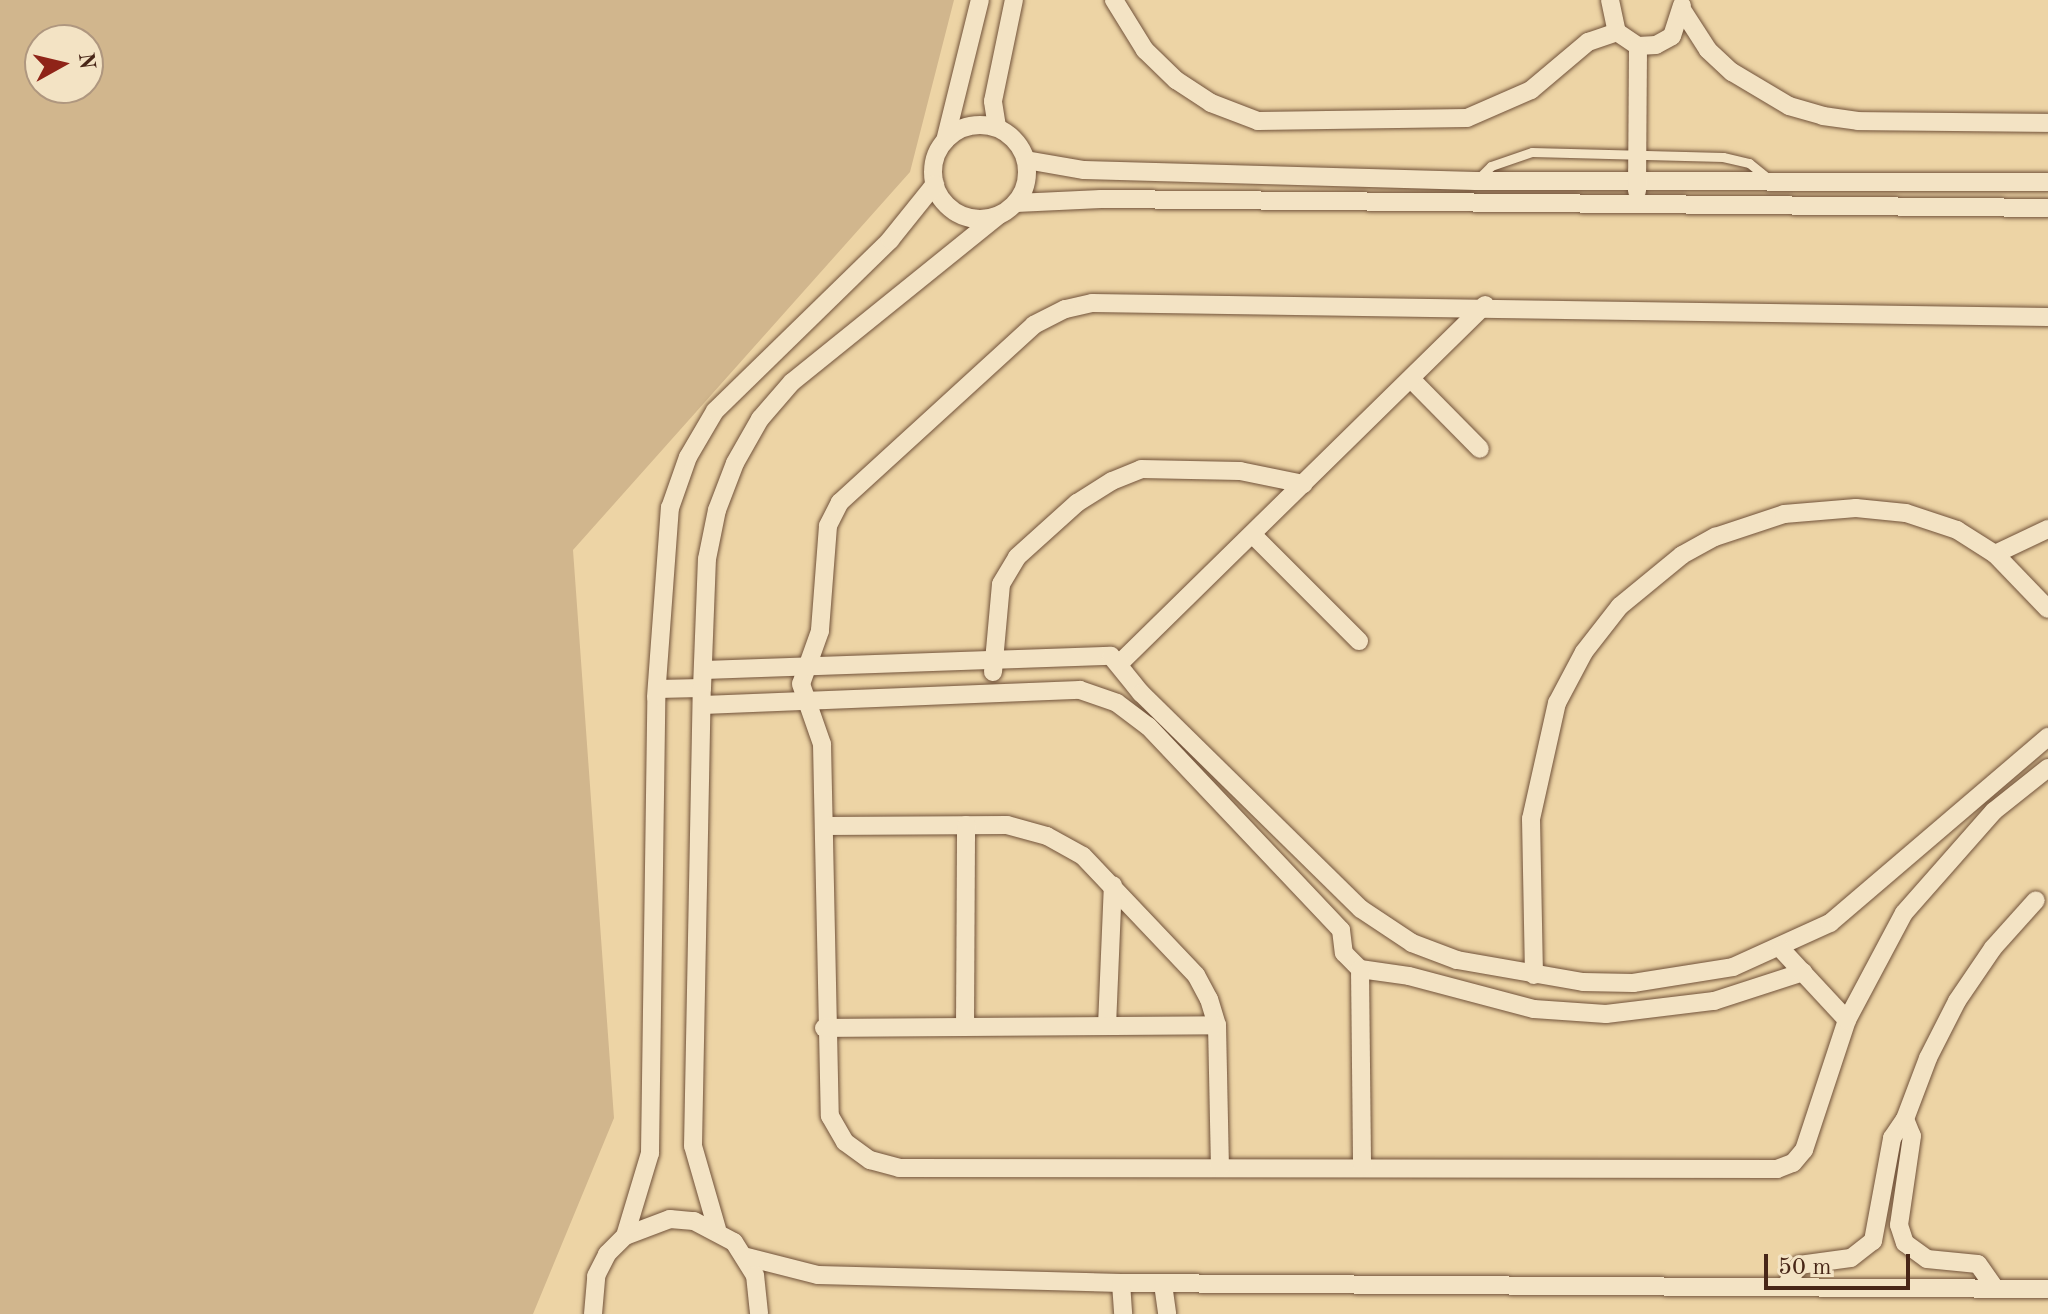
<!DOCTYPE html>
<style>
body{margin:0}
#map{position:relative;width:2048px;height:1314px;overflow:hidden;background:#edd4a5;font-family:"Old Standard TT",serif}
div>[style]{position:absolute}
.green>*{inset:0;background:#d1b68d}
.roads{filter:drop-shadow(0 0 2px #71523a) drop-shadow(0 0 2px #71523a)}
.lane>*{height:9px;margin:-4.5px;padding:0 4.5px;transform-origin:4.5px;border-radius:4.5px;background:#f3e3c4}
.street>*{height:18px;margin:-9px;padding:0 9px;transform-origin:9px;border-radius:9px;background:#f3e3c4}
.street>.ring{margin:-9px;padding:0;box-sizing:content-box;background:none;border:18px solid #f3e3c4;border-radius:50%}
span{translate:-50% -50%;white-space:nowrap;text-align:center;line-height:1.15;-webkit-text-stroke:6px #f3e3c4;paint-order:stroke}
.north{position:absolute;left:24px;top:24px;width:80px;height:80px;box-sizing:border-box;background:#f3e3c4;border:2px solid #af977f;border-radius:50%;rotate:82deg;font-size:22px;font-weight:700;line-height:32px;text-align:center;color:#482617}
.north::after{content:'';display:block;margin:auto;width:28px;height:36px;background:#8f2418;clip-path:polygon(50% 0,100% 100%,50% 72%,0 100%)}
.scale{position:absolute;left:1764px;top:1254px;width:146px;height:36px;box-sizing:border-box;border:4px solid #482617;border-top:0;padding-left:10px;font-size:24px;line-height:28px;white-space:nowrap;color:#482617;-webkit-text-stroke:6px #f3e3c4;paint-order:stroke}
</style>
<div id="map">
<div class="green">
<i style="clip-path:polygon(evenodd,0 0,954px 0,910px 172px,573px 550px,614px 1118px,533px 1314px,0 1314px,0 0,40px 40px,88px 40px,88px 88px,40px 88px,40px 40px)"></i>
</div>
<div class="roads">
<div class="lane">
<i style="left:1478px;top:179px;width:18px;rotate:-45deg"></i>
<i style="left:1491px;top:166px;width:43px;rotate:-18.9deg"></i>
<i style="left:1532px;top:152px;width:191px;rotate:1.5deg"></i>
<i style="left:1723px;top:157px;width:27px;rotate:13deg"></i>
<i style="left:1749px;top:163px;width:28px;rotate:39deg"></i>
</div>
<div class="street">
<i style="left:1114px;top:0;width:59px;rotate:58.2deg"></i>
<i style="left:1145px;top:50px;width:43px;rotate:44.1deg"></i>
<i style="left:1176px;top:80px;width:42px;rotate:33.3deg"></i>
<i style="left:1211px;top:103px;width:50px;rotate:21deg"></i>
<i style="left:1258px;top:121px;width:209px;rotate:-0.8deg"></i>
<i style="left:1467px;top:118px;width:70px;rotate:-23.6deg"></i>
<i style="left:1531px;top:90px;width:75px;rotate:-40.1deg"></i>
<i style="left:1588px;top:42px;width:31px;rotate:-19deg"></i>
<i style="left:1610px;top:0;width:33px;rotate:78deg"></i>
<i style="left:1617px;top:32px;width:25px;rotate:34deg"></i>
<i style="left:1638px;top:46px;width:18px;rotate:-3deg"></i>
<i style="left:1656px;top:45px;width:18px;rotate:-29deg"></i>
<i style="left:1672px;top:36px;width:32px;rotate:-72deg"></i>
<i style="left:1683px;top:11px;width:46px;rotate:57.3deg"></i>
<i style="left:1708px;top:50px;width:33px;rotate:43deg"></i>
<i style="left:1732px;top:72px;width:66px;rotate:30.8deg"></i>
<i style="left:1789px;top:106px;width:35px;rotate:16deg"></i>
<i style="left:1823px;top:116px;width:35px;rotate:8deg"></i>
<i style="left:1858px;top:121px;width:190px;rotate:0.6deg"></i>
<i class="ring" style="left:933px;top:125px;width:76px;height:76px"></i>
<i style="left:997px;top:127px;width:26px;rotate:-99deg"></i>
<i style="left:993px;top:101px;width:103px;rotate:-78.3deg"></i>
<i style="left:945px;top:141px;width:145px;rotate:-76.1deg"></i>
<i style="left:1026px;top:160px;width:59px;rotate:9.8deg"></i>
<i style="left:1084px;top:170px;width:392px;rotate:1.6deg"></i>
<i style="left:1476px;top:181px;width:572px;rotate:0.1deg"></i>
<i style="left:1637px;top:191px;width:145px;rotate:-89.6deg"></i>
<i style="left:1016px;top:203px;width:85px;rotate:-2.7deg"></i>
<i style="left:1101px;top:199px;width:947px;rotate:0.54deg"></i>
<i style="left:2048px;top:317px;width:956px;rotate:-179.16deg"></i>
<i style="left:1092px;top:303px;width:28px;rotate:167deg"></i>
<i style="left:1065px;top:309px;width:35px;rotate:153deg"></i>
<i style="left:1034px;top:325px;width:263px;rotate:137.6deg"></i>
<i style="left:840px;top:502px;width:27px;rotate:117deg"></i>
<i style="left:828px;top:526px;width:105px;rotate:94.4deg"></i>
<i style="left:820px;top:631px;width:56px;rotate:109.7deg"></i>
<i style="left:801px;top:684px;width:64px;rotate:70.7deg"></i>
<i style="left:822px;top:744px;width:372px;rotate:88.8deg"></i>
<i style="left:830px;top:1116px;width:30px;rotate:60deg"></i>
<i style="left:845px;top:1142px;width:31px;rotate:36deg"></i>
<i style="left:870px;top:1160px;width:30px;rotate:15deg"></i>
<i style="left:899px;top:1168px;width:878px;rotate:0.07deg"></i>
<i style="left:1777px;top:1169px;width:17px;rotate:-21deg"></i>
<i style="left:1793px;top:1163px;width:17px;rotate:-50deg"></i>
<i style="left:1804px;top:1150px;width:137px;rotate:-71.7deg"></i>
<i style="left:1847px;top:1020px;width:121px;rotate:-62deg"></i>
<i style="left:1904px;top:913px;width:136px;rotate:-48.6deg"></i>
<i style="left:1994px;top:811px;width:69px;rotate:-38.5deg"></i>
<i style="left:1411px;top:379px;width:98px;rotate:45.4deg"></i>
<i style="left:1253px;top:535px;width:150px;rotate:45deg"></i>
<i style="left:1995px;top:554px;width:59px;rotate:-25.3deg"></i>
<i style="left:1121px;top:662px;width:510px;rotate:-44.44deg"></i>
<i style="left:704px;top:670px;width:407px;rotate:-2deg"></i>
<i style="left:1111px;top:656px;width:48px;rotate:51deg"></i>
<i style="left:1141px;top:693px;width:308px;rotate:44.5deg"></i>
<i style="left:1361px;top:909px;width:61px;rotate:33.7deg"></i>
<i style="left:1412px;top:943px;width:48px;rotate:20.7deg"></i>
<i style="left:1457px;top:960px;width:128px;rotate:9.9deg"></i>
<i style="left:1583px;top:982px;width:50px;rotate:1.1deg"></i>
<i style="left:1633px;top:983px;width:101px;rotate:-9.1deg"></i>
<i style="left:1733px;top:967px;width:107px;rotate:-24.4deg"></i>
<i style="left:1830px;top:923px;width:287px;rotate:-40.5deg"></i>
<i style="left:993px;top:672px;width:88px;rotate:-84.8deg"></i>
<i style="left:1001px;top:584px;width:31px;rotate:-59deg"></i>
<i style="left:1017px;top:557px;width:81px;rotate:-42deg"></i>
<i style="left:1077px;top:503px;width:41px;rotate:-32.2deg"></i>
<i style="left:1112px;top:481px;width:31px;rotate:-22deg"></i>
<i style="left:1141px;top:469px;width:99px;rotate:1.2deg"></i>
<i style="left:1240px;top:471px;width:65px;rotate:11.5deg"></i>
<i style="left:657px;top:689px;width:45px;rotate:-1.3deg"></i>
<i style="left:703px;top:705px;width:377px;rotate:-2.3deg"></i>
<i style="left:1080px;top:690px;width:39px;rotate:19deg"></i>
<i style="left:1117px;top:703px;width:39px;rotate:37deg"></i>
<i style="left:1148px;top:726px;width:281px;rotate:46.6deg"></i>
<i style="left:1341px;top:930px;width:23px;rotate:83deg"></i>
<i style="left:1344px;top:953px;width:23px;rotate:45deg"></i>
<i style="left:1360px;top:969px;width:49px;rotate:8.1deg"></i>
<i style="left:1409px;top:976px;width:129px;rotate:14.8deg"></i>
<i style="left:1534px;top:1009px;width:72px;rotate:4deg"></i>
<i style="left:1606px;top:1014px;width:109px;rotate:-6.9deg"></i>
<i style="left:1714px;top:1001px;width:94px;rotate:-18deg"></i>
<i style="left:824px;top:826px;width:183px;rotate:-0.3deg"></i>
<i style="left:1007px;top:825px;width:41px;rotate:15.4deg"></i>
<i style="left:1047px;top:836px;width:41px;rotate:29.1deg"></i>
<i style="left:1083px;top:856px;width:164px;rotate:46.5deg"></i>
<i style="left:1196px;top:975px;width:27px;rotate:62deg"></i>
<i style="left:1209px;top:999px;width:27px;rotate:73deg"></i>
<i style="left:1217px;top:1025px;width:142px;rotate:88.8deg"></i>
<i style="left:1781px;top:949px;width:97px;rotate:47.1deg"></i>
<i style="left:1360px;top:969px;width:198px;rotate:89.4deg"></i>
<i style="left:1534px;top:975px;width:156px;rotate:-91.1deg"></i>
<i style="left:1531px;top:819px;width:119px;rotate:-77.4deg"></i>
<i style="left:1557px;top:703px;width:58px;rotate:-62.1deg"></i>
<i style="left:1584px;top:652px;width:58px;rotate:-52deg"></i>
<i style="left:1620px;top:606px;width:80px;rotate:-39.4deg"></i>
<i style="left:1682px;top:555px;width:38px;rotate:-29deg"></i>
<i style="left:1715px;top:537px;width:73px;rotate:-18.4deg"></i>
<i style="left:1784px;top:514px;width:72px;rotate:-4.8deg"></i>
<i style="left:1856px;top:508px;width:50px;rotate:5.7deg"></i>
<i style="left:1906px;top:513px;width:54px;rotate:18.4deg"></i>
<i style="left:1957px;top:530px;width:45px;rotate:32.3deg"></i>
<i style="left:1995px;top:554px;width:76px;rotate:46.1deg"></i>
<i style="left:1107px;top:1026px;width:141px;rotate:-87.6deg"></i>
<i style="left:965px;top:1027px;width:202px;rotate:-89.7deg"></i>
<i style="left:824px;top:1028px;width:393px;rotate:-0.4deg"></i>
<i style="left:1905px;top:1119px;width:18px;rotate:68deg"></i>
<i style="left:1912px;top:1136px;width:90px;rotate:98.3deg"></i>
<i style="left:1899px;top:1225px;width:19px;rotate:72deg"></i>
<i style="left:1905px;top:1243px;width:27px;rotate:36deg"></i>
<i style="left:1927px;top:1259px;width:51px;rotate:5.6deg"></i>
<i style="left:1978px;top:1264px;width:29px;rotate:55deg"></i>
<i style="left:717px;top:1229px;width:86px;rotate:-106.1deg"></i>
<i style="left:693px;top:1146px;width:458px;rotate:-88.9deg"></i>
<i style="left:702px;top:688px;width:129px;rotate:-87.8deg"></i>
<i style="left:707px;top:559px;width:50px;rotate:-78.5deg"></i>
<i style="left:717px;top:510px;width:50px;rotate:-69deg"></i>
<i style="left:735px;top:463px;width:51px;rotate:-60.4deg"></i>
<i style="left:760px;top:419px;width:49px;rotate:-49.1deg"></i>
<i style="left:792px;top:382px;width:265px;rotate:-38.9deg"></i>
<i style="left:625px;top:1236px;width:87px;rotate:-73.2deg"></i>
<i style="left:650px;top:1153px;width:456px;rotate:-89.2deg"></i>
<i style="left:656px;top:697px;width:190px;rotate:-85.8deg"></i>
<i style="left:670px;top:508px;width:54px;rotate:-70.6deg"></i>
<i style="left:688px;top:457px;width:53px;rotate:-59.6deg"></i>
<i style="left:715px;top:411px;width:245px;rotate:-44.3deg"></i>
<i style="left:890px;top:240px;width:72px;rotate:-51.2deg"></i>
<i style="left:747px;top:1257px;width:73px;rotate:14.2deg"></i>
<i style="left:818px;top:1275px;width:303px;rotate:1.5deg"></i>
<i style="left:1121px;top:1283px;width:927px;rotate:0.37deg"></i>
<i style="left:1121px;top:1283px;width:31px;rotate:86deg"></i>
<i style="left:1163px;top:1284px;width:30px;rotate:82deg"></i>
<i style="left:1785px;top:1287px;width:26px;rotate:-58deg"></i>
<i style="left:1799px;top:1265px;width:52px;rotate:-7.7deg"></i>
<i style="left:1851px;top:1258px;width:28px;rotate:-38deg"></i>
<i style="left:1873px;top:1241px;width:105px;rotate:-79.5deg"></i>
<i style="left:1892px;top:1138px;width:23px;rotate:-56deg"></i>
<i style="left:1905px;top:1119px;width:65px;rotate:-69.3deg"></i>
<i style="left:1928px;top:1058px;width:64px;rotate:-63deg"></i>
<i style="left:1957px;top:1001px;width:64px;rotate:-55.8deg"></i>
<i style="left:1993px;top:948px;width:64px;rotate:-48.1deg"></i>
<i style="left:593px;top:1314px;width:38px;rotate:-85deg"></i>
<i style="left:596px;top:1276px;width:25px;rotate:-63deg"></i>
<i style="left:607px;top:1254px;width:25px;rotate:-45deg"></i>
<i style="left:625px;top:1236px;width:48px;rotate:-20.7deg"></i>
<i style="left:670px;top:1219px;width:24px;rotate:5deg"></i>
<i style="left:694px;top:1221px;width:45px;rotate:27.7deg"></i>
<i style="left:734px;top:1242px;width:39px;rotate:58deg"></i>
<i style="left:755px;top:1275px;width:39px;rotate:84deg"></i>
</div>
</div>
<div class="north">N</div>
<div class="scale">50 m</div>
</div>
